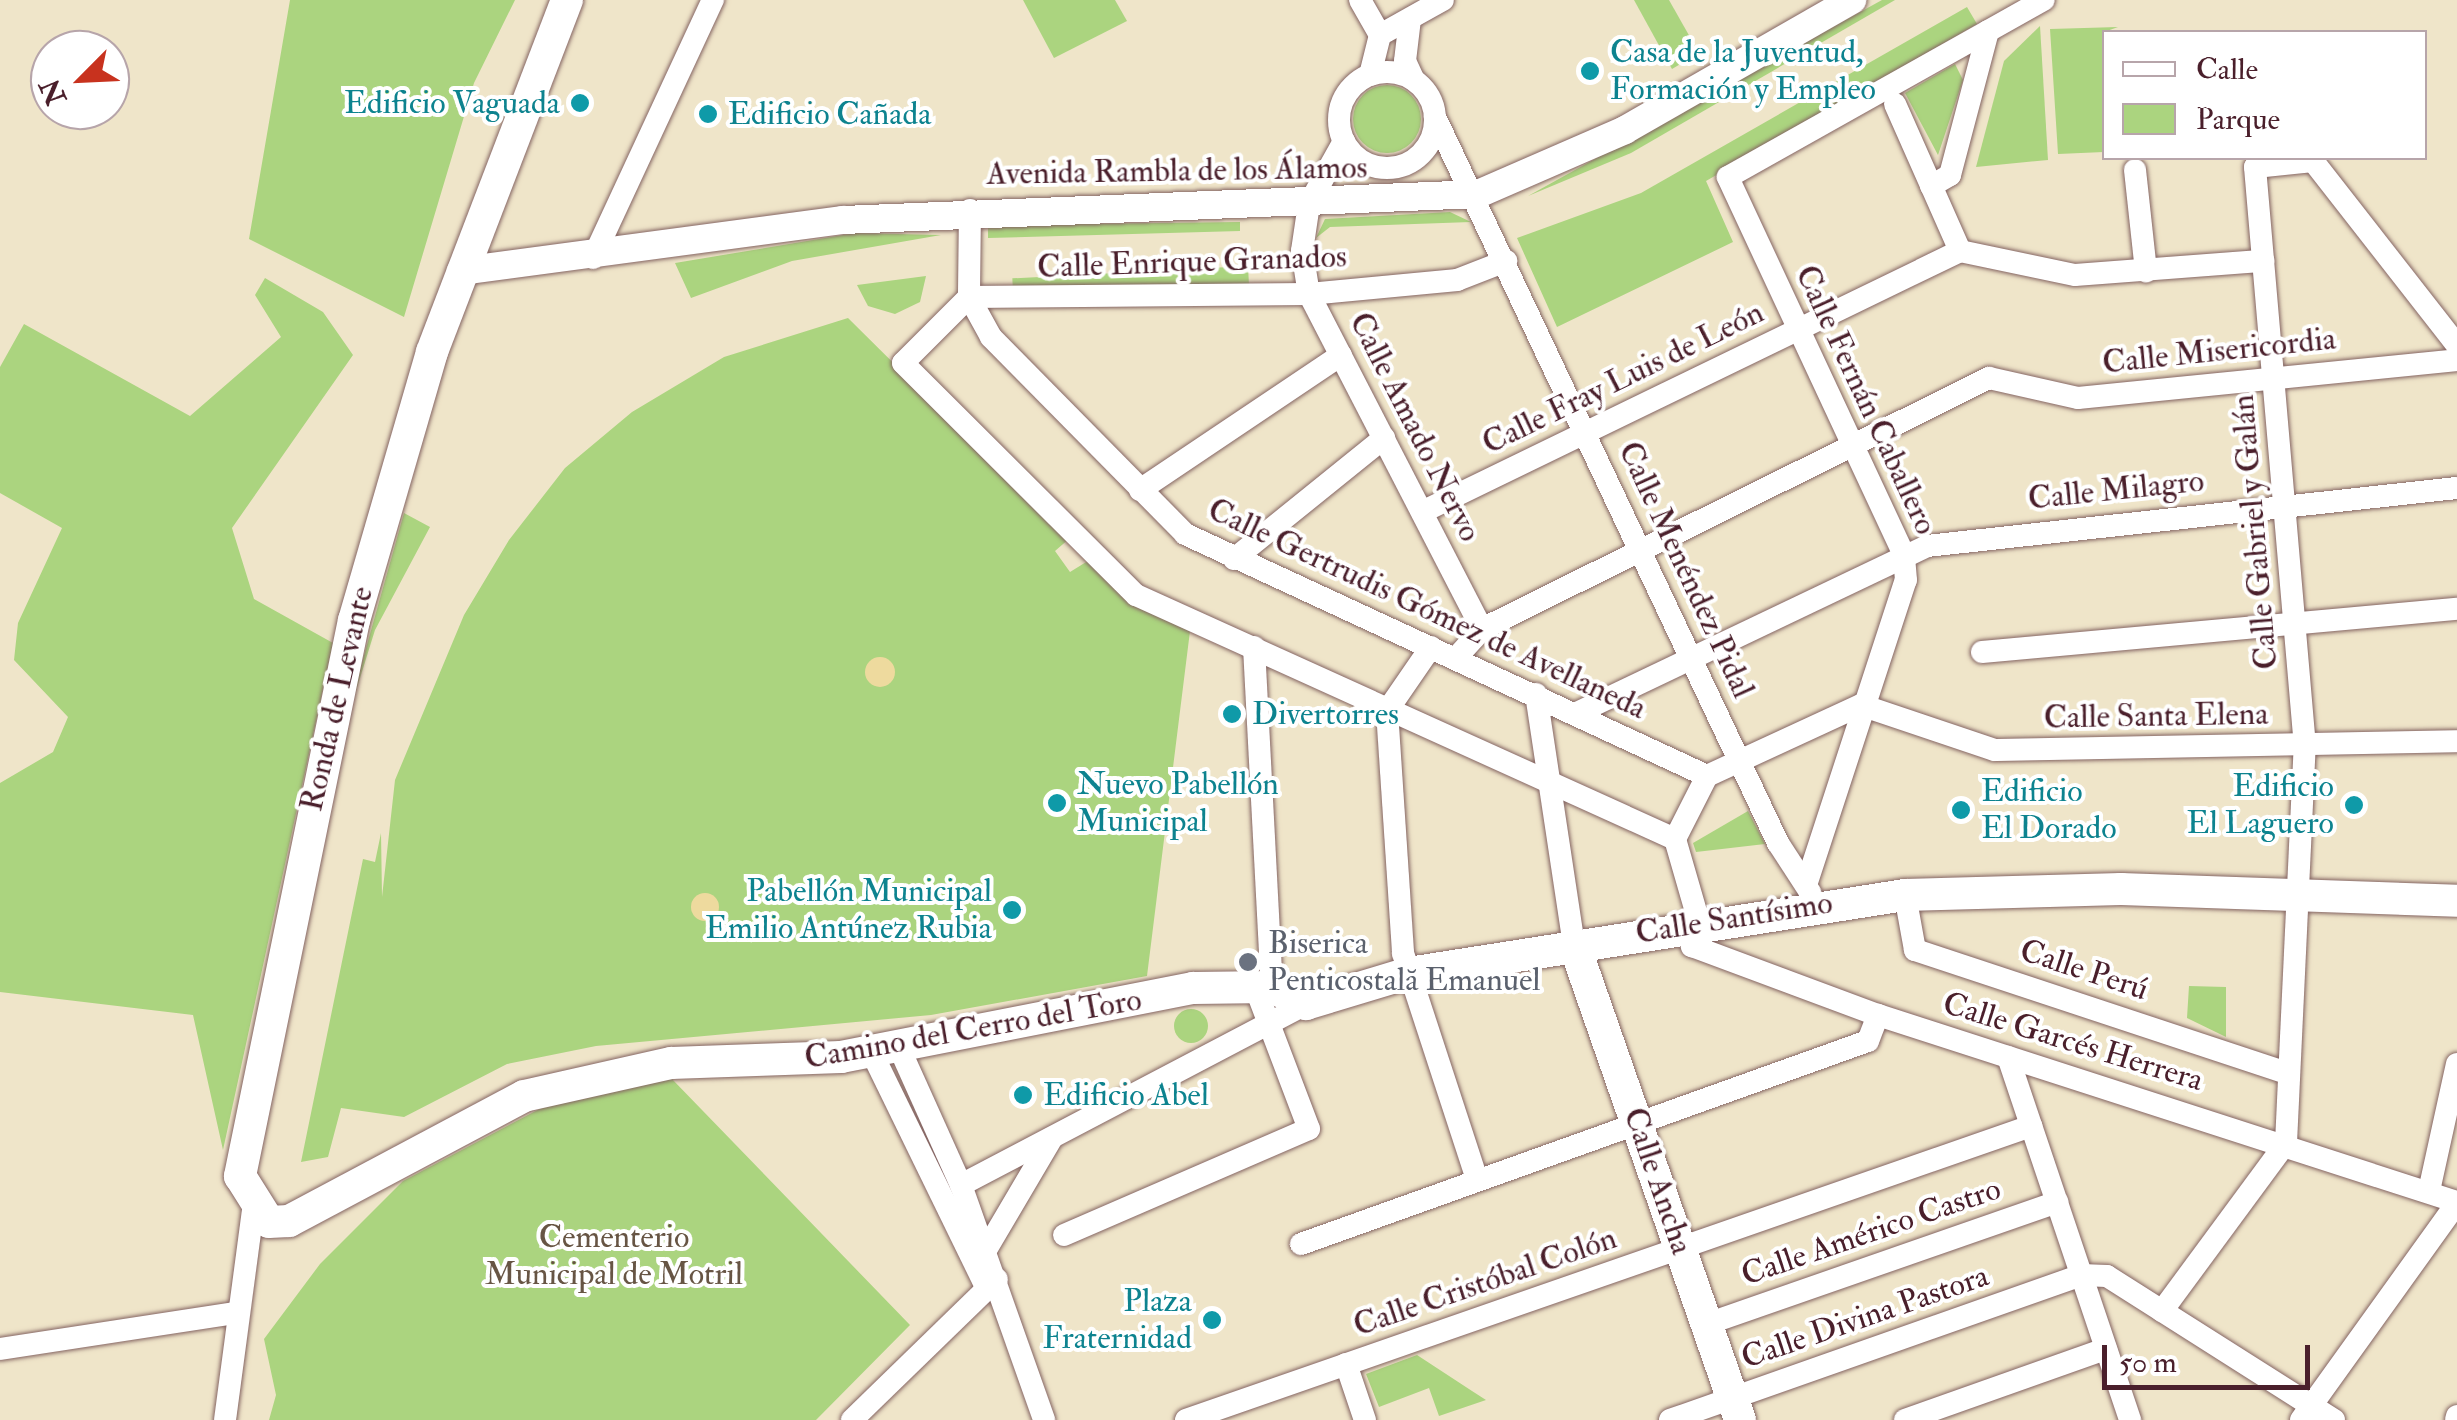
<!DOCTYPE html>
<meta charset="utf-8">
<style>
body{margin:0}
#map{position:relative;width:2457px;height:1420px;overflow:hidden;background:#efe5c9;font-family:"IM FELL Double Pica",serif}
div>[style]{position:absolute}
.green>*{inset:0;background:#abd47f;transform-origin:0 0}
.round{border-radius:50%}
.sand>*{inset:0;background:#eeda9e}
.roads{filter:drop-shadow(0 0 2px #846462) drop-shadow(0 0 2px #846462)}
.minor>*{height:22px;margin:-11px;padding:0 11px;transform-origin:11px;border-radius:11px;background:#fff}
.minor>.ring{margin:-11px;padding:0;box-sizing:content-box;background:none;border:22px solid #fff;border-radius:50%}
.tertiary>*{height:28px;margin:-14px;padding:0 14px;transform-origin:14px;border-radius:14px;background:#fff}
.secondary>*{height:32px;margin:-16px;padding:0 16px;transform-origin:16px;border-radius:16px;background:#fff}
.dots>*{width:28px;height:28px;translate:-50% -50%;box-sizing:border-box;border:5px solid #fff;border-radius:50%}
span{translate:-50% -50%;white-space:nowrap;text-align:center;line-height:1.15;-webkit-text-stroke:8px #fff;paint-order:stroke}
.culture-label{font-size:32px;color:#0d838f}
.left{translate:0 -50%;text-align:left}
.right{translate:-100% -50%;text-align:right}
.street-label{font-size:32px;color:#4a1f2b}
.worship-label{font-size:32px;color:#5b616d}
.park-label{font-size:32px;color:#675544}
.legend{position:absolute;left:2102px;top:30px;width:325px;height:130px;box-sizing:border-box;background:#fff;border:2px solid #b7a5aa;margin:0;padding:12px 18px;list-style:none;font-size:30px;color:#4a1f2b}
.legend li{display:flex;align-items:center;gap:20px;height:50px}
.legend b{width:50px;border:2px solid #b7a5aa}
.north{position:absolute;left:30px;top:30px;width:100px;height:100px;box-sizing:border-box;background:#fff;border:2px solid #b7a5aa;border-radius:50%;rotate:246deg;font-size:28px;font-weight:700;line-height:40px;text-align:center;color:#4a1f2b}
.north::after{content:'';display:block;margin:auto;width:35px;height:45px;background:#c8321e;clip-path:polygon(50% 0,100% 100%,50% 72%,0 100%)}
.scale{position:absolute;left:2102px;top:1345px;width:208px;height:45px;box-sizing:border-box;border:5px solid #4a1f2b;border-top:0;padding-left:12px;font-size:30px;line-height:35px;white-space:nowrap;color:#4a1f2b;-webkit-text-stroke:8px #fff;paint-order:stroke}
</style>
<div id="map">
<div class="green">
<i style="clip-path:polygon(290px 0,515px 0,474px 83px,404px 317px,249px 239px)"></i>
<i style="clip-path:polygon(1023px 0,1115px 0,1127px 21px,1054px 58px)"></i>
<i style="clip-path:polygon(1634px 0,1669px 0,1699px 53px,1672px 69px)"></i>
<i style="clip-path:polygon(1882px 0,1895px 0,1631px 153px,1528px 196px)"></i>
<i style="clip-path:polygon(1967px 7px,1977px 24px,1706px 181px,1733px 242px,1557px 327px,1517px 238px,1641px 193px)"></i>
<i style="clip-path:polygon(2040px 26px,2048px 160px,1976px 167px,2004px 61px)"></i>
<i style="clip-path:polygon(2118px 27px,2104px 32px,2104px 152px,2058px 154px,2050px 29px)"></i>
<i style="clip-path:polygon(1955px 64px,1963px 80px,1938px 155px,1905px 93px)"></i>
<i class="round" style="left:1353px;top:85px;width:68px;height:68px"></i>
<i style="clip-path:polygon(1450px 212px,1471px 222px,1330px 227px,1316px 238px,1325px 219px)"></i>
<i style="clip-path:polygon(1240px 222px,1240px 231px,988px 238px,988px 225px)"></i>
<i style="clip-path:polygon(855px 233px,941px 235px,792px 261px,691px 298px,675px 263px)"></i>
<i style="left:1248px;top:266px;width:21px;height:236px;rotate:87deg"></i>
<i style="clip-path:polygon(926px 276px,920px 302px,895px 314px,868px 306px,857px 285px)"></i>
<i style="clip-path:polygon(265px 278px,323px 312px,353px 355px,232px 528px,254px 599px,333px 643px,223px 1150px,193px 1015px,0 992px,0 783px,53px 752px,68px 717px,14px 660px,18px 623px,62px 528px,0 493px,0 367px,24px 324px,190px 416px,281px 337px,255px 295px)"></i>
<i style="clip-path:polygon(848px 318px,1070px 538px,1055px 551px,1070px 572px,1091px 559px,1190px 631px,1147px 976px,931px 1015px,596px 1046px,507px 1064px,404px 1117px,341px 1108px,328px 1157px,301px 1162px,363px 859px,375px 862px,381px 833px,382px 897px,395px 780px,464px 615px,509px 540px,565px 468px,632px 412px,724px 357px)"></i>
<i style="clip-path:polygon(404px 513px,430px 527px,375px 630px,336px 755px)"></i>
<i style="clip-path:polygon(1748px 811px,1765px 844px,1696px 852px,1693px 843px)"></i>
<i style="clip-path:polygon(2189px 986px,2226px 987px,2226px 1037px,2187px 1018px)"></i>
<i class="round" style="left:1174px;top:1009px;width:34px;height:34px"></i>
<i style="clip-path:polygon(672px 1079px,910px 1325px,816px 1420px,269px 1420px,276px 1395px,264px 1339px,320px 1264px,403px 1181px,547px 1105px)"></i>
<i style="clip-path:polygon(1417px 1355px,1472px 1391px,1486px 1400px,1439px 1416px,1429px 1388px,1379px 1407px,1366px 1374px)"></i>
</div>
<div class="sand">
<i class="round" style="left:865px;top:657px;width:30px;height:30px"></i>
<i class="round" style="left:691px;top:893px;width:28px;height:28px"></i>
</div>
<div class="roads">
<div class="minor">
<i style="left:1360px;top:0;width:40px;rotate:60.3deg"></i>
<i style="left:1380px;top:35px;width:41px;rotate:104deg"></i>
<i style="left:1410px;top:19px;width:42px;rotate:96.8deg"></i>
<i style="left:1405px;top:61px;width:21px;rotate:65deg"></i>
<i style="left:1380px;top:35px;width:72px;rotate:-29.1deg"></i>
<i class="ring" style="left:1339px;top:72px;width:74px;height:74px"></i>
<i style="left:1895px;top:104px;width:161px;rotate:66.1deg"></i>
<i style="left:1435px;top:117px;width:803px;rotate:64.71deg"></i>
<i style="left:1778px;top:843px;width:59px;rotate:56.9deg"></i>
<i style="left:1344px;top:141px;width:72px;rotate:119.1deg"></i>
<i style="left:1309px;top:204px;width:48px;rotate:98.5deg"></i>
<i style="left:1302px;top:251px;width:44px;rotate:80.8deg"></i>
<i style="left:1309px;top:294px;width:377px;rotate:62.7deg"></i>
<i style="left:2135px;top:170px;width:102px;rotate:83.8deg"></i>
<i style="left:1931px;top:186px;width:22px;rotate:-30deg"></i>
<i style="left:1950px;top:175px;width:149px;rotate:-75.2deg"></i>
<i style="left:970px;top:210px;width:87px;rotate:90.7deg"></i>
<i style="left:969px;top:297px;width:46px;rotate:61.2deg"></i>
<i style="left:991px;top:337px;width:276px;rotate:45.4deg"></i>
<i style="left:1185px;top:534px;width:575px;rotate:24.87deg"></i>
<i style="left:1707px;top:776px;width:170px;rotate:-24.8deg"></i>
<i style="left:1861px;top:705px;width:141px;rotate:18.6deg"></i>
<i style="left:1995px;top:750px;width:462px;rotate:-1.1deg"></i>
<i style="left:593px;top:258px;width:285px;rotate:-65.1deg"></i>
<i style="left:969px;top:297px;width:93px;rotate:135deg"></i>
<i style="left:903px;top:363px;width:329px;rotate:44.9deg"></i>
<i style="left:1136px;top:595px;width:592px;rotate:24.36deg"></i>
<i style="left:1675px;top:839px;width:86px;rotate:73.9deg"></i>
<i style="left:969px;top:297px;width:340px;rotate:-0.5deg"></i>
<i style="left:1309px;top:294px;width:149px;rotate:-5.4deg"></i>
<i style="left:1457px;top:280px;width:53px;rotate:-21.2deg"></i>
<i style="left:1140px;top:490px;width:242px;rotate:-33.9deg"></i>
<i style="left:1422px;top:512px;width:598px;rotate:-25.88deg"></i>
<i style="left:1960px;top:251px;width:117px;rotate:11.8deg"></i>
<i style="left:2075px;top:275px;width:189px;rotate:-4.3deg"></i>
<i style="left:1234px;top:559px;width:193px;rotate:-38.9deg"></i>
<i style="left:1254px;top:647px;width:340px;rotate:87deg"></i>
<i style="left:1431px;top:647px;width:78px;rotate:124.5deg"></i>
<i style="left:1387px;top:711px;width:243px;rotate:86.2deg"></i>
<i style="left:1403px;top:953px;width:239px;rotate:71.9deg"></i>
<i style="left:1982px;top:652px;width:477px;rotate:-5.2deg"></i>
<i style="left:1456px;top:658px;width:39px;rotate:-48deg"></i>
<i style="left:1482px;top:629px;width:566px;rotate:-26.34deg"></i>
<i style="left:1989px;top:378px;width:91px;rotate:12.7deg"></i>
<i style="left:2078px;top:398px;width:381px;rotate:-5.7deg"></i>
<i style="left:1536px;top:694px;width:253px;rotate:81.4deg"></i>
<i style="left:1577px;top:713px;width:388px;rotate:-25.5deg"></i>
<i style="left:1927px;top:546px;width:533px;rotate:-6.25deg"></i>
<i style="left:1675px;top:839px;width:71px;rotate:-63.1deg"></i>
<i style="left:1807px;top:882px;width:318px;rotate:-71.9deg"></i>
<i style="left:1906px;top:580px;width:25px;rotate:-95deg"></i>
<i style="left:1904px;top:555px;width:417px;rotate:-115deg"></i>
<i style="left:1728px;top:177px;width:362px;rotate:-29.3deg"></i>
<i style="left:1905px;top:895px;width:56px;rotate:79.7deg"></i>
<i style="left:1915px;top:950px;width:391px;rotate:18.3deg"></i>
<i style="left:1687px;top:925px;width:22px;rotate:77deg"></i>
<i style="left:1692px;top:946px;width:198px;rotate:20.4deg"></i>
<i style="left:1878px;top:1015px;width:608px;rotate:17.9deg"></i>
<i style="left:898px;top:1045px;width:154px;rotate:65.8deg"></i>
<i style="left:961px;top:1185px;width:249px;rotate:70.5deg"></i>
<i style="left:871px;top:1051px;width:260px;rotate:64deg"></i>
<i style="left:2008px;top:1057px;width:383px;rotate:71.4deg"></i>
<i style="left:961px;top:1185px;width:390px;rotate:-27.7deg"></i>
<i style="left:2429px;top:1191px;width:130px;rotate:-77.6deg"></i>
<i style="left:1064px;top:1235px;width:267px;rotate:-23.4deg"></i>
<i style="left:1309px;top:1129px;width:152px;rotate:-110.8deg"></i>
<i style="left:1301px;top:1244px;width:602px;rotate:-19.7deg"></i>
<i style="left:1868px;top:1041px;width:28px;rotate:-69deg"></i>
<i style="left:986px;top:1250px;width:130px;rotate:-59.5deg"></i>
<i style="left:2162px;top:1311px;width:209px;rotate:-53.6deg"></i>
<i style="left:2286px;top:1143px;width:396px;rotate:-87.3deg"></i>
<i style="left:2305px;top:747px;width:582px;rotate:-94.93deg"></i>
<i style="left:2255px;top:167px;width:58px;rotate:-5.9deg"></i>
<i style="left:2313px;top:161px;width:234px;rotate:52deg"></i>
<i style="left:1707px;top:1324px;width:371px;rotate:-19.2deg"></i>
<i style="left:0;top:1349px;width:239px;rotate:-8.7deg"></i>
<i style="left:1346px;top:1364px;width:59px;rotate:71.3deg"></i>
<i style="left:225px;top:1420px;width:213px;rotate:-82.4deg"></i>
<i style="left:852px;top:1420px;width:202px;rotate:-44.2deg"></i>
<i style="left:1186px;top:1420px;width:895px;rotate:-19.18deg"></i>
<i style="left:1670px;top:1420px;width:436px;rotate:-19.4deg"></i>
<i style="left:2081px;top:1275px;width:26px;rotate:2deg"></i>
<i style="left:2107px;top:1276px;width:269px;rotate:32.4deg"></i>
<i style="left:1905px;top:1420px;width:213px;rotate:-19.5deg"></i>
<i style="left:2301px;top:1420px;width:267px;rotate:-54.3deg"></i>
<i style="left:2456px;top:1420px;width:4px;rotate:-76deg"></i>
</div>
<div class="tertiary">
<i style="left:461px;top:271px;width:385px;rotate:-7.6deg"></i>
<i style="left:843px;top:220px;width:636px;rotate:-2.34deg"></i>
<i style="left:1478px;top:194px;width:160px;rotate:-23.5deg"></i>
<i style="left:1625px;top:130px;width:262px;rotate:-29.8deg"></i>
</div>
<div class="secondary">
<i style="left:567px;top:0;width:377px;rotate:111deg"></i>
<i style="left:432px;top:352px;width:279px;rotate:106.2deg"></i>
<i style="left:354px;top:620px;width:568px;rotate:101.59deg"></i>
<i style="left:240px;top:1176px;width:54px;rotate:57.8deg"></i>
<i style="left:269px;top:1222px;width:20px;rotate:-3deg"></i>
<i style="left:289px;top:1221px;width:266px;rotate:-28deg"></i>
<i style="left:524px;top:1096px;width:151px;rotate:-12.7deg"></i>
<i style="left:671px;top:1063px;width:170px;rotate:-2deg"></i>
<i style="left:841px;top:1057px;width:359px;rotate:-11.1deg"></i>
<i style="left:1193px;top:988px;width:79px;rotate:-0.7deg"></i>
<i style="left:1272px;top:987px;width:38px;rotate:27deg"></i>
<i style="left:1306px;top:1004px;width:108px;rotate:-16.8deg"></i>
<i style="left:1409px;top:973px;width:502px;rotate:-8.94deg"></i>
<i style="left:1905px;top:895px;width:216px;rotate:-1.6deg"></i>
<i style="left:2121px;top:889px;width:336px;rotate:2deg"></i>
<i style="left:1574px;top:944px;width:504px;rotate:70.77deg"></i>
</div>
</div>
<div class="dots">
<i style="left:1590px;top:71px;background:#0f9aa8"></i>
<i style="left:580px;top:103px;background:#0f9aa8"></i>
<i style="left:708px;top:114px;background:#0f9aa8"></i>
<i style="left:1232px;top:714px;background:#0f9aa8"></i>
<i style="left:1057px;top:803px;background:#0f9aa8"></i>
<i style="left:2354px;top:805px;background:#0f9aa8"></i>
<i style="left:1961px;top:810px;background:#0f9aa8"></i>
<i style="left:1012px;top:910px;background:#0f9aa8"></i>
<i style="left:1248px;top:962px;background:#6b7280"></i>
<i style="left:1023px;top:1095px;background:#0f9aa8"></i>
<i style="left:1212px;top:1320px;background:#0f9aa8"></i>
</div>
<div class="culture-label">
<span class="left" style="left:1610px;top:71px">Casa de la Juventud,<br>Formación y Empleo</span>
<span class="right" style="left:560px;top:103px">Edificio Vaguada</span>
<span class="left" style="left:728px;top:114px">Edificio Cañada</span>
<span class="left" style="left:1252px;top:714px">Divertorres</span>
<span class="left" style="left:1077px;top:803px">Nuevo Pabellón<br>Municipal</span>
<span class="right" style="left:2334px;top:805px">Edificio<br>El Laguero</span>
<span class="left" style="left:1981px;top:810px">Edificio<br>El Dorado</span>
<span class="right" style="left:992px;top:910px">Pabellón Municipal<br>Emilio Antúnez Rubia</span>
<span class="left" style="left:1043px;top:1095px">Edificio Abel</span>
<span class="right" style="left:1192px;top:1320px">Plaza<br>Fraternidad</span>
</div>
<div class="street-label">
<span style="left:1177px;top:171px;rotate:-1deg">Avenida Rambla de los Álamos</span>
<span style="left:1192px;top:262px;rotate:-2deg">Calle Enrique Granados</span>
<span style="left:2219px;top:351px;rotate:-6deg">Calle Misericordia</span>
<span style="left:1623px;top:378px;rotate:-26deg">Calle Fray Luis de León</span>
<span style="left:1866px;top:400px;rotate:65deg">Calle Fernán Caballero</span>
<span style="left:1415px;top:427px;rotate:63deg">Calle Amado Nervo</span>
<span style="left:2116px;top:490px;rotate:-6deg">Calle Milagro</span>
<span style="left:2255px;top:532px;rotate:-95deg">Calle Gabriel y Galán</span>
<span style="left:1686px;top:570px;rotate:65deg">Calle Menéndez Pidal</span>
<span style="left:1427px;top:609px;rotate:25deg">Calle Gertrudis Gómez de Avellaneda</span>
<span style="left:337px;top:699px;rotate:-77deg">Ronda de Levante</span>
<span style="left:2156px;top:716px;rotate:-1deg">Calle Santa Elena</span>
<span style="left:1734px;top:918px;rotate:-9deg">Calle Santísimo</span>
<span style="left:2084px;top:970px;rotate:18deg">Calle Perú</span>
<span style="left:973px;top:1029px;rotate:-10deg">Camino del Cerro del Toro</span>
<span style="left:2073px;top:1042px;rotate:17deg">Calle Garcés Herrera</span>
<span style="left:1658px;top:1181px;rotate:71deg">Calle Ancha</span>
<span style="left:1871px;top:1232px;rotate:-19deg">Calle Américo Castro</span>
<span style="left:1485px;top:1282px;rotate:-19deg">Calle Cristóbal Colón</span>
<span style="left:1865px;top:1317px;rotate:-19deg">Calle Divina Pastora</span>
</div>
<div class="worship-label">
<span class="left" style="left:1268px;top:962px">Biserica<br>Penticostală Emanuel</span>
</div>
<div class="park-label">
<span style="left:614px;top:1256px">Cementerio<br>Municipal de Motril</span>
</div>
<ul class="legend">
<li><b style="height:12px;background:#fff"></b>Calle</li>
<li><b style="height:28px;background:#abd47f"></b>Parque</li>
</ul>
<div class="north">N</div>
<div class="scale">50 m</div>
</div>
